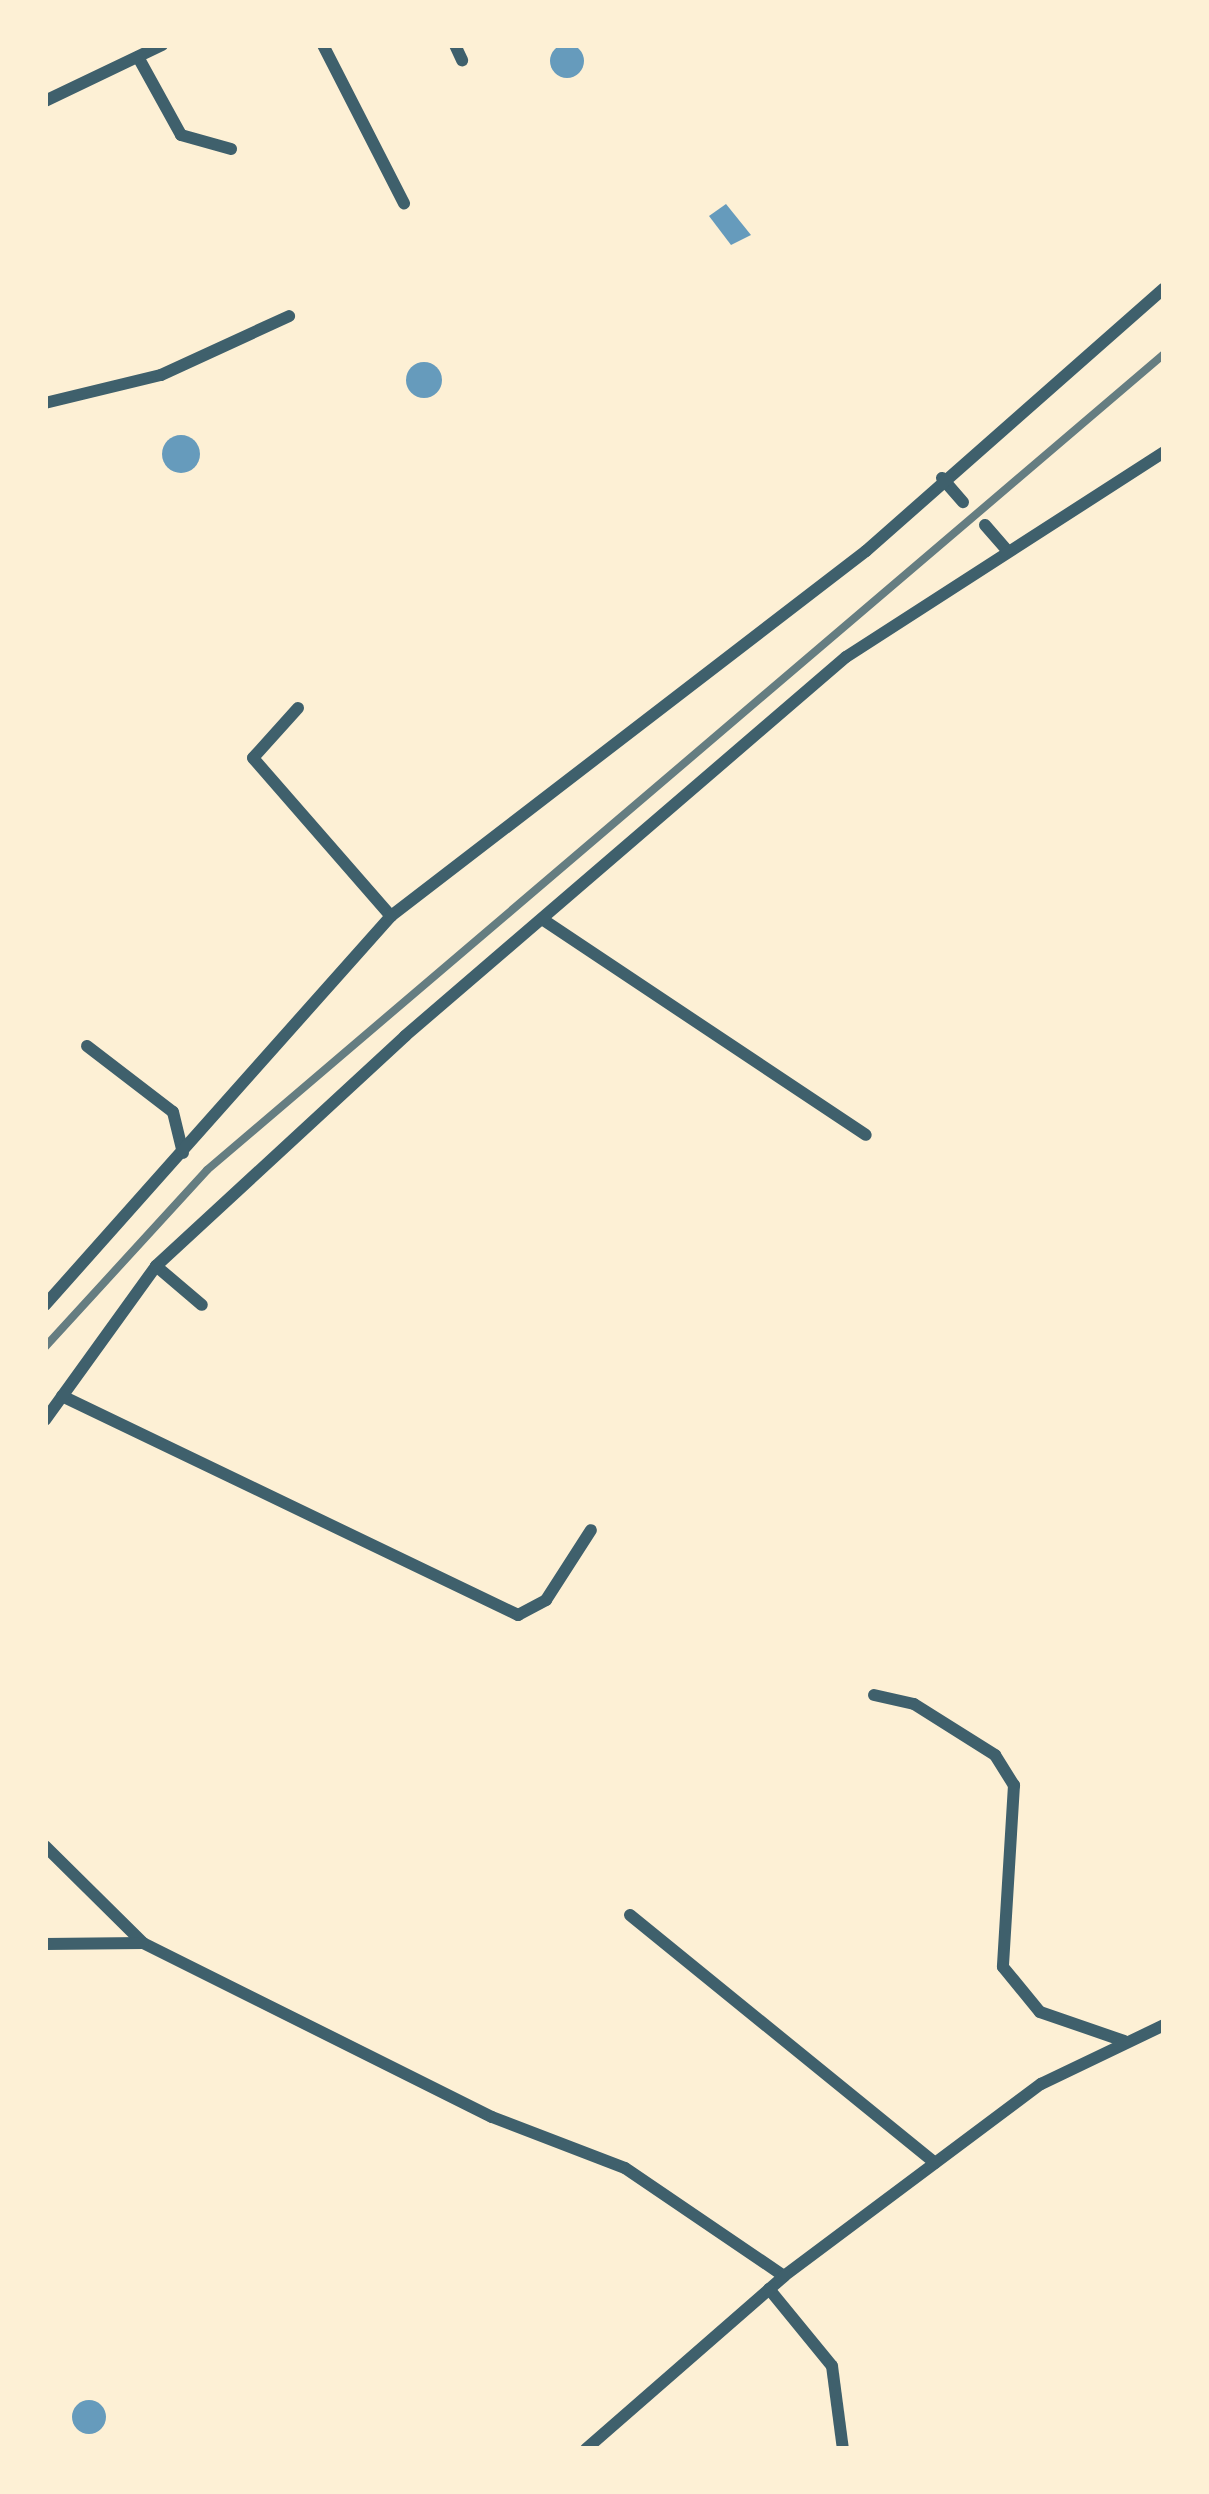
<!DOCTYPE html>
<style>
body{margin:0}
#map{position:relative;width:1209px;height:2494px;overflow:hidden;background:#fdf0d5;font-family:"Asap Condensed",sans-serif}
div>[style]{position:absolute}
.water>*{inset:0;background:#669bbc}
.round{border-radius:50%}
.minor>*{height:12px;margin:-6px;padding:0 6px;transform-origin:6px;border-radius:6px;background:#3f606c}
.rail>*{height:8px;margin:-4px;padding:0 4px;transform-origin:4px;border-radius:4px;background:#657d81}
span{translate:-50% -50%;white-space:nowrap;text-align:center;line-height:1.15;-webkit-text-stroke:9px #fdf0d5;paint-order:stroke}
.frame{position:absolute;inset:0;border:48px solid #fdf0d5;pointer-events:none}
</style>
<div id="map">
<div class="water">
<i class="round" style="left:550px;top:44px;width:34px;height:34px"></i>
<i style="clip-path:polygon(726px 204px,751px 235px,731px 245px,709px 216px)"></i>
<i class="round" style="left:406px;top:362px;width:36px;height:36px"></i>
<i class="round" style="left:162px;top:435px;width:38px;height:38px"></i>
<i class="round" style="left:72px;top:2400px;width:34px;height:34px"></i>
</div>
<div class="minor">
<i style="left:323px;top:45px;width:178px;rotate:62.9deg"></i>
<i style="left:455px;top:45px;width:17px;rotate:65deg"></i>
<i style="left:138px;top:57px;width:89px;rotate:61.1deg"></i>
<i style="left:181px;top:135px;width:52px;rotate:15.6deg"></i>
<i style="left:45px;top:101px;width:130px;rotate:-25.6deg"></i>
<i style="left:45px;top:403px;width:119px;rotate:-13.6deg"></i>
<i style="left:161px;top:375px;width:141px;rotate:-24.7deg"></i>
<i style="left:942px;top:478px;width:32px;rotate:49deg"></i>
<i style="left:985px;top:525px;width:33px;rotate:49deg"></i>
<i style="left:298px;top:708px;width:67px;rotate:132deg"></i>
<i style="left:253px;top:758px;width:210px;rotate:48.9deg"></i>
<i style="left:542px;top:919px;width:389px;rotate:33.7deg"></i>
<i style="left:87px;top:1046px;width:108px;rotate:37.5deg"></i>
<i style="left:173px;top:1112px;width:42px;rotate:76.3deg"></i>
<i style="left:156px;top:1266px;width:60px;rotate:40.3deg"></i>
<i style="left:45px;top:1305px;width:521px;rotate:-48.35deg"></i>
<i style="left:391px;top:916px;width:599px;rotate:-37.54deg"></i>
<i style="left:866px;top:551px;width:397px;rotate:-41.4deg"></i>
<i style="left:62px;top:1396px;width:506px;rotate:25.65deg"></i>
<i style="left:518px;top:1615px;width:32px;rotate:-28deg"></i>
<i style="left:546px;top:1600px;width:83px;rotate:-57.3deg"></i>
<i style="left:45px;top:1420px;width:190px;rotate:-54.2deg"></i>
<i style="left:156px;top:1266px;width:339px;rotate:-42.7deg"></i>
<i style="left:405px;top:1036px;width:581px;rotate:-40.68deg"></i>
<i style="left:846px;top:657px;width:378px;rotate:-32.8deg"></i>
<i style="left:874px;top:1695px;width:41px;rotate:12.7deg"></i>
<i style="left:914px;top:1704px;width:96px;rotate:32.2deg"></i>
<i style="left:995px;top:1755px;width:36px;rotate:58deg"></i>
<i style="left:1014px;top:1785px;width:182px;rotate:93.5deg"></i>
<i style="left:1003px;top:1967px;width:58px;rotate:50.6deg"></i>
<i style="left:1040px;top:2012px;width:89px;rotate:19deg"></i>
<i style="left:45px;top:1846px;width:138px;rotate:44.7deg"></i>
<i style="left:143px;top:1943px;width:390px;rotate:26.5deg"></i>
<i style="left:492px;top:2117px;width:142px;rotate:21deg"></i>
<i style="left:625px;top:2168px;width:192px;rotate:34.2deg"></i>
<i style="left:630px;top:1915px;width:393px;rotate:39.1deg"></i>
<i style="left:45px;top:1944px;width:98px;rotate:-0.6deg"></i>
<i style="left:769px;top:2289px;width:99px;rotate:50.7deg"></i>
<i style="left:832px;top:2366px;width:84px;rotate:82.5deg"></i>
<i style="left:586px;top:2449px;width:263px;rotate:-41.1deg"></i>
<i style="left:784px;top:2276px;width:321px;rotate:-36.8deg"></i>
<i style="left:1041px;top:2084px;width:136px;rotate:-25.6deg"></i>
</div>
<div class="rail">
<i style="left:45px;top:1347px;width:240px;rotate:-47.5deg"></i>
<i style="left:207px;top:1170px;width:1258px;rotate:-40.45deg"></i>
</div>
<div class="frame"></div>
</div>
